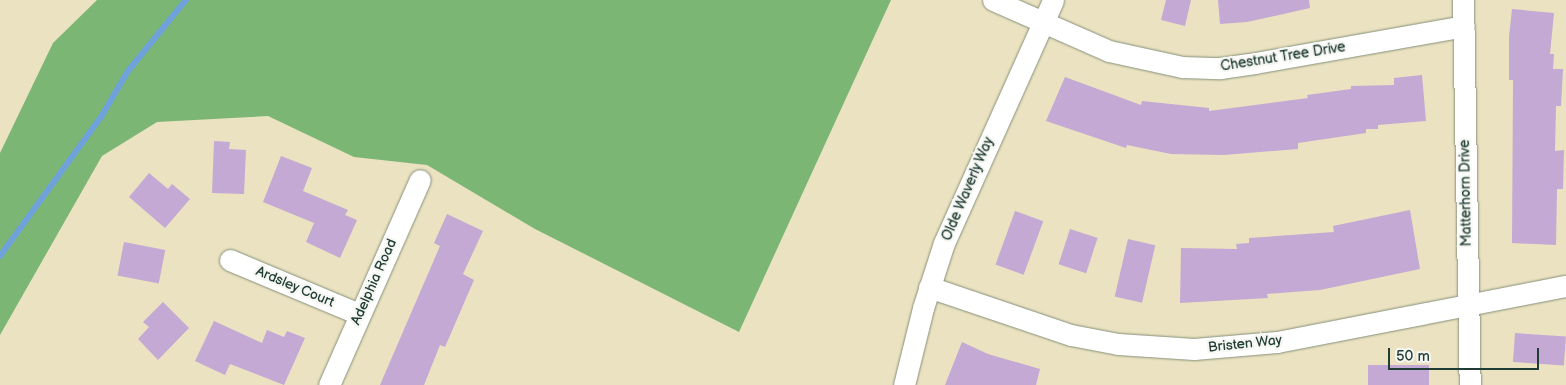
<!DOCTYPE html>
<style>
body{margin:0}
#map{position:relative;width:1566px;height:385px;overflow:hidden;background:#ebe2c1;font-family:"Balsamiq Sans",sans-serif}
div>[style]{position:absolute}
.forest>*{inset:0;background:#7cb674}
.stream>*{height:6px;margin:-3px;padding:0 3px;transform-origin:3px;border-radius:3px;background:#6fa2db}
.building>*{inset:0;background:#c3a9d3;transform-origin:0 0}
.roads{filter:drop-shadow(0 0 1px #85907a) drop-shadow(0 0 1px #85907a)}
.minor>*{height:21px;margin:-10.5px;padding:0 10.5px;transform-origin:10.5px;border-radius:10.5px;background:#fff}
span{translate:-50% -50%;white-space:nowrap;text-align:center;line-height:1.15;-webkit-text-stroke:4.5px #f6f6f2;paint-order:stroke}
.street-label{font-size:14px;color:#1f3d34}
.scale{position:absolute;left:1388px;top:348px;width:151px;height:22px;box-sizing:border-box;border:2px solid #1f3d34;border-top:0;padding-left:6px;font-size:15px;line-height:18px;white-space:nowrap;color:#1f3d34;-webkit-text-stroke:4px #f6f6f2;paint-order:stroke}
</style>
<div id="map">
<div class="forest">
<i style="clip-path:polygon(97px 0,891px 0,739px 332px,535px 229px,427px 165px,354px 157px,268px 116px,157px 122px,102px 156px,0 335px,0 153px,53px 43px)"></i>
</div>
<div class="stream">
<i style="left:0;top:256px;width:172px;rotate:-54deg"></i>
<i style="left:101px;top:117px;width:53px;rotate:-59.6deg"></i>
<i style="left:128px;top:71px;width:92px;rotate:-50.8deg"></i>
</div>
<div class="building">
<i style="clip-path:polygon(1166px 0,1191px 0,1185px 26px,1161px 20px)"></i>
<i style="clip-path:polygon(1218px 0,1309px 0,1310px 8px,1247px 22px,1220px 24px)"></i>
<i style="clip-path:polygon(1512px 9px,1554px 13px,1550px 54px,1554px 54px,1553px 69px,1563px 69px,1561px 106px,1556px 106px,1555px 151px,1564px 150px,1563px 189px,1557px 189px,1556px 245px,1512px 243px,1513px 80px,1509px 80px,1509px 37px)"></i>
<i style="clip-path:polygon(1422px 75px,1426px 121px,1378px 125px,1378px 129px,1366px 129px,1366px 133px,1298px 143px,1298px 149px,1224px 155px,1171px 154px,1127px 145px,1126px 148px,1046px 121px,1065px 77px,1141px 105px,1142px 101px,1209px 108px,1209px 111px,1308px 98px,1307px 95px,1351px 89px,1351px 86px,1394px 85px,1394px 78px)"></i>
<i style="clip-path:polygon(214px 141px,230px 142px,229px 149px,246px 150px,244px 194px,212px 193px)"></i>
<i style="clip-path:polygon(281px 156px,312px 168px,303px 191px,348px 210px,345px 215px,357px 220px,340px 258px,306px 242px,314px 223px,263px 202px)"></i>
<i style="clip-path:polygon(149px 173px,168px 189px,172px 184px,190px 199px,165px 228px,129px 197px)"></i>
<i style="clip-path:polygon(1410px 210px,1420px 269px,1320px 290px,1267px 294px,1268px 298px,1180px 303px,1181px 248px,1237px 249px,1236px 244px,1249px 243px,1249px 238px,1334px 232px,1333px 226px)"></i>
<i style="left:1015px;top:211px;width:30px;height:57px;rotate:20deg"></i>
<i style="clip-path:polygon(447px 214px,483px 231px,463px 274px,474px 280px,445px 347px,440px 345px,424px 385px,380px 385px,440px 246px,434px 243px)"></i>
<i style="left:1070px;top:229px;width:29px;height:37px;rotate:18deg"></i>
<i style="left:1128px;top:239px;width:28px;height:59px;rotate:13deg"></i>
<i style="left:124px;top:242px;width:42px;height:34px;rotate:11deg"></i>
<i style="clip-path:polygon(163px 302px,189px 328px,158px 360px,138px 339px,149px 327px,143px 322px)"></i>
<i style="clip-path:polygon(214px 321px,262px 343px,267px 330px,284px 337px,287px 331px,305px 338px,284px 385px,230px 364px,225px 375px,195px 361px)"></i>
<i style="left:1515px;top:333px;width:51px;height:29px;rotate:4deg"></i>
<i style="clip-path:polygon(962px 342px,988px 354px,1040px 369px,1036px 385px,945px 385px)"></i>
<i style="left:1429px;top:365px;width:20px;height:61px;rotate:90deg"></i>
</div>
<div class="roads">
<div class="minor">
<i style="left:993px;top:0;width:127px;rotate:23.7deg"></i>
<i style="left:1109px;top:51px;width:75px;rotate:12.4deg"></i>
<i style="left:1182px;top:67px;width:38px;rotate:2deg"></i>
<i style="left:1220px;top:68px;width:35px;rotate:-8deg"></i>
<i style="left:1255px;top:63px;width:212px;rotate:-10deg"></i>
<i style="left:1463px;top:0;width:385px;rotate:89deg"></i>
<i style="left:230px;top:260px;width:140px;rotate:22.7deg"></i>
<i style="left:929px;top:287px;width:150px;rotate:18.7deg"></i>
<i style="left:1071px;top:335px;width:48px;rotate:10.8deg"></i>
<i style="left:1118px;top:344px;width:76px;rotate:3.8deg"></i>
<i style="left:1194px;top:349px;width:83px;rotate:-4.8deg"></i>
<i style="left:1277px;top:342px;width:294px;rotate:-11deg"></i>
<i style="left:329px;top:385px;width:224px;rotate:-66.1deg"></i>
<i style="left:904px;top:385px;width:79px;rotate:-76.1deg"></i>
<i style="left:923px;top:308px;width:68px;rotate:-72.1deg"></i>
<i style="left:944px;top:243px;width:266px;rotate:-65.8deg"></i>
</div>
</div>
<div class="street-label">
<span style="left:1283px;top:57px;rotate:-9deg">Chestnut Tree Drive</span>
<span style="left:968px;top:189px;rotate:-67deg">Olde Waverly Way</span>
<span style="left:1466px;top:193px;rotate:-91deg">Matterhorn Drive</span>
<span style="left:374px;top:282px;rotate:-66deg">Adelphia Road</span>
<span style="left:295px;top:287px;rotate:23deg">Ardsley Court</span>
<span style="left:1245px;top:344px;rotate:-6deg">Bristen Way</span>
</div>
<div class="scale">50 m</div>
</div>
